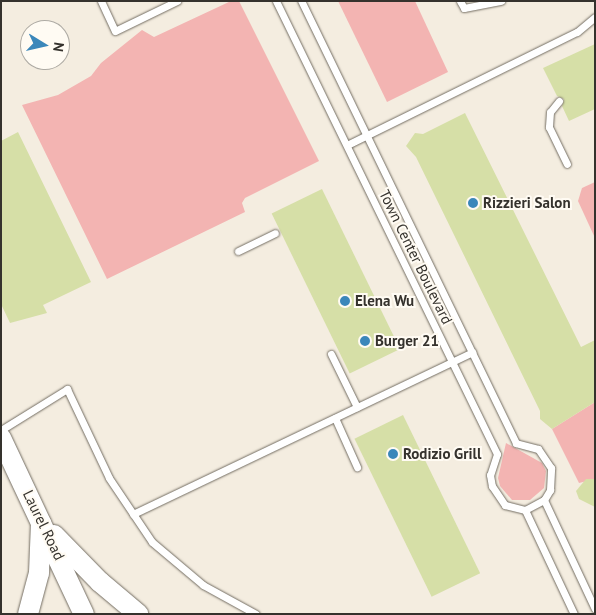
<!DOCTYPE html>
<style>
body{margin:0}
#map{position:relative;width:596px;height:615px;overflow:hidden;background:#f4ede0;font-family:"PT Sans",sans-serif}
div>[style]{position:absolute}
.green>*{inset:0;background:#f3b4b2}
.building>*{inset:0;background:#d6dfa7;transform-origin:0 0}
.roads{filter:drop-shadow(0 0 1px #736d62) drop-shadow(0 0 1px #736d62)}
.lane>*{height:7px;margin:-3.5px;padding:0 3.5px;transform-origin:3.5px;border-radius:3.5px;background:#fff}
.secondary>*{height:20px;margin:-10px;padding:0 10px;transform-origin:10px;border-radius:10px;background:#fff}
.dots>*{width:14px;height:14px;translate:-50% -50%;box-sizing:border-box;border:2px solid #fffbf3;border-radius:50%}
span{translate:-50% -50%;white-space:nowrap;text-align:center;line-height:1.15;-webkit-text-stroke:4px #fffbf3;paint-order:stroke}
.poi-label{font-size:15px;color:#35322d;font-weight:700}
.left{translate:0 -50%;text-align:left}
.street-label{font-size:15px;color:#35322d}
.frame{position:absolute;inset:0;border:2px solid #35322d;pointer-events:none}
.north{position:absolute;left:20px;top:20px;width:50px;height:50px;box-sizing:border-box;background:#fffbf3;border:1px solid #aeaba4;border-radius:50%;rotate:99deg;font-size:14px;font-weight:700;line-height:20px;text-align:center;color:#35322d}
.north::after{content:'';display:block;margin:auto;width:18px;height:22px;background:#3b87ba;clip-path:polygon(50% 0,100% 100%,50% 72%,0 100%)}
</style>
<div id="map">
<div class="green">
<i style="clip-path:polygon(231px 1px,239px 1px,319px 161px,245px 198px,242px 203px,245px 212px,107px 279px,22px 105px,58px 95px,91px 76px,101px 63px,142px 30px,154px 37px)"></i>
<i style="clip-path:polygon(338px 1px,415px 1px,448px 72px,387px 102px)"></i>
<i style="clip-path:polygon(595px 182px,595px 238px,578px 201px,582px 188px)"></i>
<i style="clip-path:polygon(595px 402px,595px 479px,579px 483px,552px 429px)"></i>
<i style="clip-path:polygon(506px 443px,542px 463px,546px 471px,544px 488px,530px 500px,512px 500px,500px 486px,498px 478px)"></i>
</div>
<div class="building">
<i style="clip-path:polygon(595px 44px,595px 109px,569px 121px,562px 106px,564px 99px,557px 96px,543px 68px)"></i>
<i style="clip-path:polygon(465px 113px,581px 347px,595px 340px,595px 402px,552px 429px,540px 419px,540px 411px,416px 157px,406px 146px,415px 133px,423px 134px)"></i>
<i style="clip-path:polygon(18px 132px,91px 282px,43px 305px,47px 313px,10px 323px,1px 304px,1px 141px)"></i>
<i style="left:322px;top:189px;width:178px;height:56px;rotate:64deg"></i>
<i style="left:403px;top:415px;width:176px;height:54px;rotate:64deg"></i>
<i style="clip-path:polygon(586px 479px,595px 479px,595px 507px,579px 499px,576px 491px)"></i>
</div>
<div class="roads">
<div class="lane">
<i style="left:101px;top:1px;width:33px;rotate:65deg"></i>
<i style="left:115px;top:31px;width:69px;rotate:-25.8deg"></i>
<i style="left:276px;top:1px;width:504px;rotate:63.99deg"></i>
<i style="left:497px;top:454px;width:22px;rotate:108deg"></i>
<i style="left:490px;top:475px;width:11px;rotate:80deg"></i>
<i style="left:492px;top:486px;width:23px;rotate:56deg"></i>
<i style="left:505px;top:505px;width:21px;rotate:14deg"></i>
<i style="left:525px;top:510px;width:21px;rotate:-28deg"></i>
<i style="left:544px;top:500px;width:12px;rotate:-59deg"></i>
<i style="left:550px;top:490px;width:22px;rotate:-87deg"></i>
<i style="left:551px;top:468px;width:23px;rotate:-124deg"></i>
<i style="left:538px;top:449px;width:23px;rotate:-165deg"></i>
<i style="left:516px;top:443px;width:492px;rotate:-115.9deg"></i>
<i style="left:460px;top:1px;width:8px;rotate:60deg"></i>
<i style="left:464px;top:8px;width:38px;rotate:-11deg"></i>
<i style="left:559px;top:101px;width:14px;rotate:129deg"></i>
<i style="left:550px;top:112px;width:15px;rotate:94deg"></i>
<i style="left:549px;top:127px;width:41px;rotate:64.1deg"></i>
<i style="left:347px;top:145px;width:256px;rotate:-26.2deg"></i>
<i style="left:577px;top:32px;width:23px;rotate:-40deg"></i>
<i style="left:238px;top:251px;width:41px;rotate:-25.9deg"></i>
<i style="left:331px;top:354px;width:59px;rotate:63.9deg"></i>
<i style="left:335px;top:418px;width:54px;rotate:65.8deg"></i>
<i style="left:1px;top:430px;width:78px;rotate:-31.8deg"></i>
<i style="left:67px;top:389px;width:98px;rotate:64.7deg"></i>
<i style="left:109px;top:478px;width:77px;rotate:56.1deg"></i>
<i style="left:152px;top:542px;width:67px;rotate:40.1deg"></i>
<i style="left:203px;top:585px;width:60px;rotate:28.7deg"></i>
<i style="left:544px;top:500px;width:120px;rotate:64.9deg"></i>
<i style="left:525px;top:510px;width:115px;rotate:64.8deg"></i>
<i style="left:133px;top:514px;width:376px;rotate:-25.5deg"></i>
</div>
<div class="secondary">
<i style="left:1px;top:438px;width:195px;rotate:64.8deg"></i>
<i style="left:54px;top:535px;width:66px;rotate:45.6deg"></i>
<i style="left:100px;top:582px;width:50px;rotate:40.1deg"></i>
<i style="left:28px;top:614px;width:42px;rotate:-75deg"></i>
<i style="left:39px;top:573px;width:50px;rotate:-87.7deg"></i>
</div>
</div>
<div class="dots">
<i style="left:473px;top:203px;background:#3b87ba"></i>
<i style="left:345px;top:301px;background:#3b87ba"></i>
<i style="left:365px;top:341px;background:#3b87ba"></i>
<i style="left:393px;top:454px;background:#3b87ba"></i>
</div>
<div class="poi-label">
<span class="left" style="left:483px;top:203px">Rizzieri Salon</span>
<span class="left" style="left:355px;top:301px">Elena Wu</span>
<span class="left" style="left:375px;top:341px">Burger 21</span>
<span class="left" style="left:403px;top:454px">Rodizio Grill</span>
</div>
<div class="street-label">
<span style="left:416px;top:257px;rotate:64deg">Town Center Boulevard</span>
<span style="left:44px;top:525px;rotate:64deg">Laurel Road</span>
</div>
<div class="frame"></div>
<div class="north">N</div>
</div>
